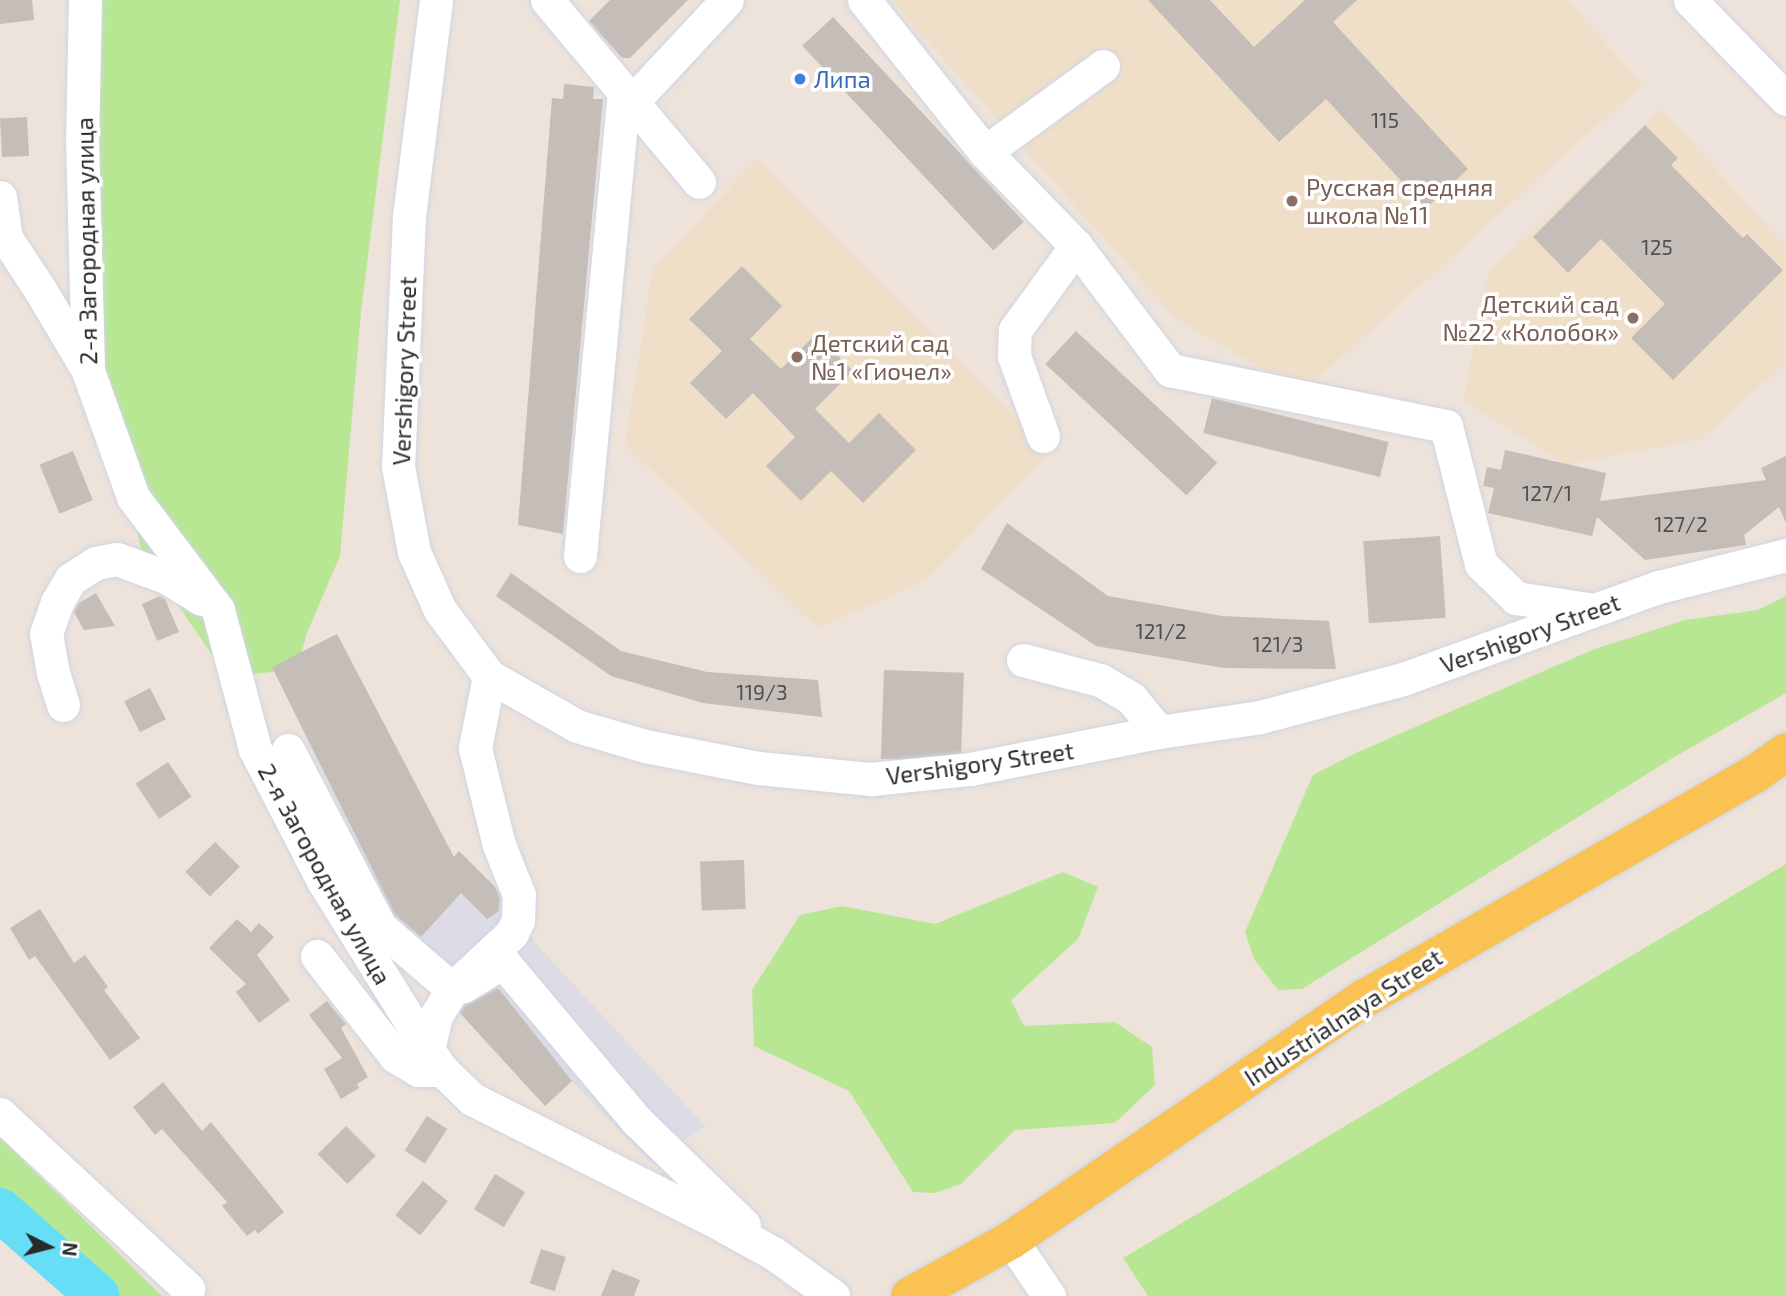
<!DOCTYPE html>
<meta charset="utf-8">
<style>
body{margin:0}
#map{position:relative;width:1786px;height:1296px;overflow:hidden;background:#ede3da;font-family:"Exo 2",sans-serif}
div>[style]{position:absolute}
.industrial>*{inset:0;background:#dddce5}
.education>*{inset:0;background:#f0dfc8}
.green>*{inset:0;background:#b8e793}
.river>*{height:44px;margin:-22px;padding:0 22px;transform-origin:22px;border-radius:22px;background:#66def6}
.building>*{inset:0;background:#c5bdb7;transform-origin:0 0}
.roads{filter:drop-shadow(0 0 2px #d0d5e4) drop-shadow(0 0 2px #d0d5e4)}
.minor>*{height:33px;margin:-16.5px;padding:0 16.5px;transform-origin:16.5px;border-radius:16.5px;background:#fff}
.major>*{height:38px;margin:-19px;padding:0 19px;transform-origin:19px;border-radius:19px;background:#f9c253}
.dots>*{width:19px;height:19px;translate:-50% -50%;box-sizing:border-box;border:4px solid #fff;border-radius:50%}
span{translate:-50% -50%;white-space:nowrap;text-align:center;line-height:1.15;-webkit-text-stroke:7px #fff;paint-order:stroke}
.number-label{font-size:21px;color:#514f4d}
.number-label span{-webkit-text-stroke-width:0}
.shop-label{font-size:24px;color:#366cbe}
.left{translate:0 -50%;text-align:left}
.education-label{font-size:24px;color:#785e54}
.right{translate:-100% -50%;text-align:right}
.street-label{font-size:24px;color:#2a2a2a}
.north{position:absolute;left:14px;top:1212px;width:70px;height:70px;-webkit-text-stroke:5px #fff;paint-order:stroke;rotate:96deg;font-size:19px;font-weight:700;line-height:28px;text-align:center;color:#2a2a2a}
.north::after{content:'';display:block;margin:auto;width:24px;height:32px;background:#2a2a2a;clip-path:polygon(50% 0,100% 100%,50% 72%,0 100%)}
</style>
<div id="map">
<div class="industrial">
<i style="clip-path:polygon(337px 634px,453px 857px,459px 851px,511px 902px,538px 946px,706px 1127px,649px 1161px,572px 1081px,545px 1106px,456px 1009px,417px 941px,363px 879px,370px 872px,272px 667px)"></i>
</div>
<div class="education">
<i style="clip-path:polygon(891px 0,1567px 0,1643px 84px,1303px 392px,1176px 319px)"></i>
<i style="clip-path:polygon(1662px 109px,1786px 247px,1786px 363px,1701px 439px,1566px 465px,1463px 400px,1489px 272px)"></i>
<i style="clip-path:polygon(757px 159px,1051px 453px,925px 581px,818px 628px,625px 445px,653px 268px)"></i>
</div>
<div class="green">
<i style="clip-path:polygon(100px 0,400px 0,361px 312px,340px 556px,307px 633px,297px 669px,227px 677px,141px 550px,102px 363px,95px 101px)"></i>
<i style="clip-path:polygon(1786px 596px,1786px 693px,1671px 759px,1302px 989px,1278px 990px,1254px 959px,1245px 932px,1313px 775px,1358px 752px,1592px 650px,1685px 620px,1758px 610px)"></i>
<i style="clip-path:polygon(1786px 864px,1786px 1296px,1148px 1296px,1123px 1258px)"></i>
<i style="clip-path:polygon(1063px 872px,1098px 887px,1078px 939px,1011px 1000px,1024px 1026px,1115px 1022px,1152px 1047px,1155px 1085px,1115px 1123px,1015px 1130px,961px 1184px,935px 1193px,913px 1192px,849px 1091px,754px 1046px,752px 990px,800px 915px,842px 906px,935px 924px)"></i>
<i style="clip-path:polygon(0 1137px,162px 1296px,114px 1296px,0 1195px)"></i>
</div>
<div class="river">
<i style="left:0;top:1210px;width:130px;rotate:41.3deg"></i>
</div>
<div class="building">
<i style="clip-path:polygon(0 0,32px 0,34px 20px,0 24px)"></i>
<i style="clip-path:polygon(610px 0,688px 0,630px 58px,622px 58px,589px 21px)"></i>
<i style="clip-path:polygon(1148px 0,1210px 0,1254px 47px,1305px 0,1357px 0,1333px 22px,1468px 169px,1426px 208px,1326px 99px,1279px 142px)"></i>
<i style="left:833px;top:17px;width:280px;height:42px;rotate:47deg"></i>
<i style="clip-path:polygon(564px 84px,594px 87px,593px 99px,603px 99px,563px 534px,518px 525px,552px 98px,563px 99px)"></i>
<i style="left:27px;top:117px;width:39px;height:27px;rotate:87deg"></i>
<i style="clip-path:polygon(1645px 125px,1678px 158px,1671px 165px,1743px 238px,1747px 234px,1783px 270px,1673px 380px,1631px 338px,1665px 304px,1601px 239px,1568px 273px,1533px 237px)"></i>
<i style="clip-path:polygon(742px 266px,782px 306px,750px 339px,781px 369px,816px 334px,853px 371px,815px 409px,849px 443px,879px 413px,916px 450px,863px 503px,831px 471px,801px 501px,766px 466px,795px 437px,753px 393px,726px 419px,690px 383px,722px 351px,689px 319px)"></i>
<i style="left:1076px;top:331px;width:193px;height:45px;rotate:43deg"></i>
<i style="left:1212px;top:398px;width:182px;height:36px;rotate:14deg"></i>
<i style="clip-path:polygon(1505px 450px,1606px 473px,1600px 501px,1766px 480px,1761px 468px,1786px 456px,1786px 523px,1779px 507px,1744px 535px,1746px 545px,1645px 560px,1597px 517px,1592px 536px,1488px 513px,1494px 488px,1483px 486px,1487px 467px,1501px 470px)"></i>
<i style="left:73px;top:451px;width:53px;height:36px;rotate:68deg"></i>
<i style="clip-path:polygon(1007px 523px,1108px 596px,1222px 616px,1329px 621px,1336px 669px,1224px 668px,1096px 646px,981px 569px)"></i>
<i style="left:1440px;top:536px;width:82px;height:77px;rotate:86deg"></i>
<i style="clip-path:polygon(511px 573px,621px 651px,707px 672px,818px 680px,822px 717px,703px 703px,611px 676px,496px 596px)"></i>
<i style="clip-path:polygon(96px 593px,115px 626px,84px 630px,74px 612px,79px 603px)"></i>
<i style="clip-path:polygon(160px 596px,165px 599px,179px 632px,157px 641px,142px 604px)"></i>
<i style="clip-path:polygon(337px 634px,454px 857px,459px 851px,495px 887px,500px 898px,499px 911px,487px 919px,461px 893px,421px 937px,395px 915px,272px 667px)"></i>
<i style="left:884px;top:670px;width:80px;height:89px;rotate:2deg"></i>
<i style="left:150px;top:688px;width:35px;height:29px;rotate:63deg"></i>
<i style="left:168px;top:762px;width:42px;height:39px;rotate:56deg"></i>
<i style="left:215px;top:842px;width:35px;height:42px;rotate:45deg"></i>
<i style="left:744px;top:860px;width:49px;height:44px;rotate:88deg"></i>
<i style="clip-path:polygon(40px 909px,74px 963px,85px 955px,108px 987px,104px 990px,140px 1038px,110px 1060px,35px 956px,29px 960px,10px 928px)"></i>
<i style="clip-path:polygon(237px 919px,251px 932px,259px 923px,274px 937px,257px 955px,290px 1000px,259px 1023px,236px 992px,246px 984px,209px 948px)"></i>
<i style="clip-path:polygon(498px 988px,572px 1081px,545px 1106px,460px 1013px,465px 1006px)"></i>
<i style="clip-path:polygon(327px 1001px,346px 1024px,341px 1028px,368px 1077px,357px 1084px,359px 1088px,341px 1099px,324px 1069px,342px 1058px,309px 1015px)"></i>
<i style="clip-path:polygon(163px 1082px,202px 1131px,211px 1122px,284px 1212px,258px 1234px,255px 1230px,247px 1236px,222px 1206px,227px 1202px,162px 1129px,155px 1135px,133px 1107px)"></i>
<i style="left:427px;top:1116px;width:24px;height:41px;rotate:33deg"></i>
<i style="left:346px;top:1126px;width:42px;height:40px;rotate:45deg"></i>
<i style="left:495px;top:1174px;width:35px;height:41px;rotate:31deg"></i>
<i style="left:423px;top:1181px;width:32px;height:44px;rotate:39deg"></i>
<i style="left:541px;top:1249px;width:26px;height:36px;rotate:18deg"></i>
<i style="clip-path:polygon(612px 1269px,640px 1280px,634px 1296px,601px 1296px)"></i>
</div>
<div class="roads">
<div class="minor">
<i style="left:85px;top:0;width:138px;rotate:91.2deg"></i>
<i style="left:82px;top:138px;width:233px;rotate:88.5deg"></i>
<i style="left:88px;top:371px;width:134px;rotate:70.3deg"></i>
<i style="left:133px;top:497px;width:141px;rotate:53deg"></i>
<i style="left:218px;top:610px;width:144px;rotate:75.1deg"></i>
<i style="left:255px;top:749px;width:146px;rotate:62.7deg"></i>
<i style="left:322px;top:879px;width:201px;rotate:58.2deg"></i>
<i style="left:428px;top:1050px;width:24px;rotate:55deg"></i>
<i style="left:442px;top:1070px;width:42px;rotate:44deg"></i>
<i style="left:472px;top:1099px;width:280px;rotate:26.7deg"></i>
<i style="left:722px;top:1225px;width:58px;rotate:28.8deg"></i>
<i style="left:773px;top:1253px;width:74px;rotate:35.6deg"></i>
<i style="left:436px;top:0;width:218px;rotate:97.1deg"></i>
<i style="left:409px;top:216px;width:250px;rotate:92.5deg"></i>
<i style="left:398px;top:466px;width:87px;rotate:79.5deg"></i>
<i style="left:414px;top:552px;width:64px;rotate:65.9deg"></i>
<i style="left:440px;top:610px;width:82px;rotate:53.4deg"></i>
<i style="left:489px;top:676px;width:101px;rotate:29.6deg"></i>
<i style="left:577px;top:726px;width:71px;rotate:16.4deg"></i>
<i style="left:645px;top:746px;width:115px;rotate:11deg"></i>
<i style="left:758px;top:768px;width:114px;rotate:5.6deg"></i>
<i style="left:871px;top:779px;width:100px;rotate:-5.8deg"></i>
<i style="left:970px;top:769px;width:193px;rotate:-11.1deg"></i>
<i style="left:1159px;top:732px;width:102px;rotate:-8.4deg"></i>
<i style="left:1260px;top:717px;width:148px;rotate:-14.9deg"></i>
<i style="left:1403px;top:679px;width:272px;rotate:-19.8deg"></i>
<i style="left:1659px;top:587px;width:131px;rotate:-14.1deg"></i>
<i style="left:547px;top:0;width:237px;rotate:50.1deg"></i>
<i style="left:864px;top:0;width:194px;rotate:51.5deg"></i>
<i style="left:985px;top:152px;width:131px;rotate:45.9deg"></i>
<i style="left:1076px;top:246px;width:156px;rotate:52.8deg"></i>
<i style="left:1170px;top:370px;width:282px;rotate:11.5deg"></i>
<i style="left:1446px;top:426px;width:142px;rotate:75.8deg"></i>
<i style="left:1481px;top:564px;width:49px;rotate:44.2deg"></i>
<i style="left:1516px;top:598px;width:73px;rotate:8.7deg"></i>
<i style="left:1690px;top:0;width:138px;rotate:45.9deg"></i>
<i style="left:632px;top:102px;width:139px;rotate:-47deg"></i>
<i style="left:985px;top:152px;width:146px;rotate:-36.1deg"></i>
<i style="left:0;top:197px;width:41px;rotate:81.7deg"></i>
<i style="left:6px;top:238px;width:60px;rotate:56.6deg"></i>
<i style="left:39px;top:288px;width:94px;rotate:59.3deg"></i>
<i style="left:1043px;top:436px;width:85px;rotate:-109.9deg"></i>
<i style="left:1014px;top:356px;width:26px;rotate:-88deg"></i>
<i style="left:1015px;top:330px;width:104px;rotate:-54deg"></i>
<i style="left:580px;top:556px;width:465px;rotate:-84.6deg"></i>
<i style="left:1023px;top:660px;width:80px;rotate:14.6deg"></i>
<i style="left:1100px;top:680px;width:36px;rotate:30deg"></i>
<i style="left:1131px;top:698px;width:44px;rotate:50.5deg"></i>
<i style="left:63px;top:705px;width:34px;rotate:-107deg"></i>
<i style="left:53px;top:673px;width:40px;rotate:-100deg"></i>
<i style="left:46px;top:634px;width:34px;rotate:-71deg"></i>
<i style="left:57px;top:602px;width:27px;rotate:-59deg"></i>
<i style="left:71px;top:579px;width:30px;rotate:-33deg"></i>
<i style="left:96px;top:563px;width:21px;rotate:-11deg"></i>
<i style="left:117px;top:559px;width:54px;rotate:20.4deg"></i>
<i style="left:168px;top:578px;width:39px;rotate:32deg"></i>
<i style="left:288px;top:750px;width:199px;rotate:62.5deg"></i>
<i style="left:380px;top:927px;width:95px;rotate:40.7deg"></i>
<i style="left:452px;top:989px;width:11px;rotate:-15deg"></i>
<i style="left:463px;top:986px;width:47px;rotate:-31deg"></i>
<i style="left:503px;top:962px;width:208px;rotate:49.9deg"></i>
<i style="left:637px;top:1121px;width:149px;rotate:44.2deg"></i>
<i style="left:317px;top:956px;width:127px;rotate:52deg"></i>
<i style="left:395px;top:1056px;width:27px;rotate:31deg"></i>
<i style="left:418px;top:1070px;width:24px"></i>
<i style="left:428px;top:1050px;width:35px;rotate:-77deg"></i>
<i style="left:436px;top:1016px;width:31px;rotate:-59deg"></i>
<i style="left:452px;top:989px;width:82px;rotate:-43deg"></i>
<i style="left:512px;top:933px;width:14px;rotate:-65deg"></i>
<i style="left:518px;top:920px;width:25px;rotate:-88deg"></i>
<i style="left:519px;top:895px;width:54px;rotate:-111.8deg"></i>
<i style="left:499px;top:845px;width:100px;rotate:-103.9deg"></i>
<i style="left:475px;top:748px;width:73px;rotate:-79deg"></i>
<i style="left:0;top:1114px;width:257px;rotate:42.9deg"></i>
<i style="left:1011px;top:1240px;width:68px;rotate:55.8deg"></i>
</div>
<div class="major">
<i style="left:910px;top:1296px;width:115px;rotate:-29deg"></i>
<i style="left:1011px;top:1240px;width:429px;rotate:-34.4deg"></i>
<i style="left:1365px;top:998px;width:450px;rotate:-29.9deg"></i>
<i style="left:1755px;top:774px;width:38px;rotate:-35deg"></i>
</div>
</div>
<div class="dots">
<i style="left:800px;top:79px;background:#3f7fe0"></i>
<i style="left:1292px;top:201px;background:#8d6e63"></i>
<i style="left:1633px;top:318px;background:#8d6e63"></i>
<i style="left:797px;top:357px;background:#8d6e63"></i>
</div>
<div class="number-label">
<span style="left:1385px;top:120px">115</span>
<span style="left:1657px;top:247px">125</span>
<span style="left:1547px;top:493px">127/1</span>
<span style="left:1681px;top:524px">127/2</span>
<span style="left:1161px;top:631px">121/2</span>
<span style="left:1278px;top:644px">121/3</span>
<span style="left:762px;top:692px">119/3</span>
</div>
<div class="shop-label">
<span class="left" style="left:814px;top:79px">Липа</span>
</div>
<div class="education-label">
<span class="left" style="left:1306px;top:201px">Русская средняя<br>школа №11</span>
<span class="right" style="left:1619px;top:318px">Детский сад<br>№22 «Колобок»</span>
<span class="left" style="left:811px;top:357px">Детский сад<br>№1 «Гиочел»</span>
</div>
<div class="street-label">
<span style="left:86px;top:241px;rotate:-91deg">2-я Загородная улица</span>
<span style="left:404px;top:371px;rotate:-88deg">Vershigory Street</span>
<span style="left:1530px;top:633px;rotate:-20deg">Vershigory Street</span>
<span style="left:980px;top:763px;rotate:-8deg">Vershigory Street</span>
<span style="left:325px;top:874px;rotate:61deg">2-я Загородная улица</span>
<span style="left:1343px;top:1017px;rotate:-33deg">Industrialnaya Street</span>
</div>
<div class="north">N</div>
</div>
